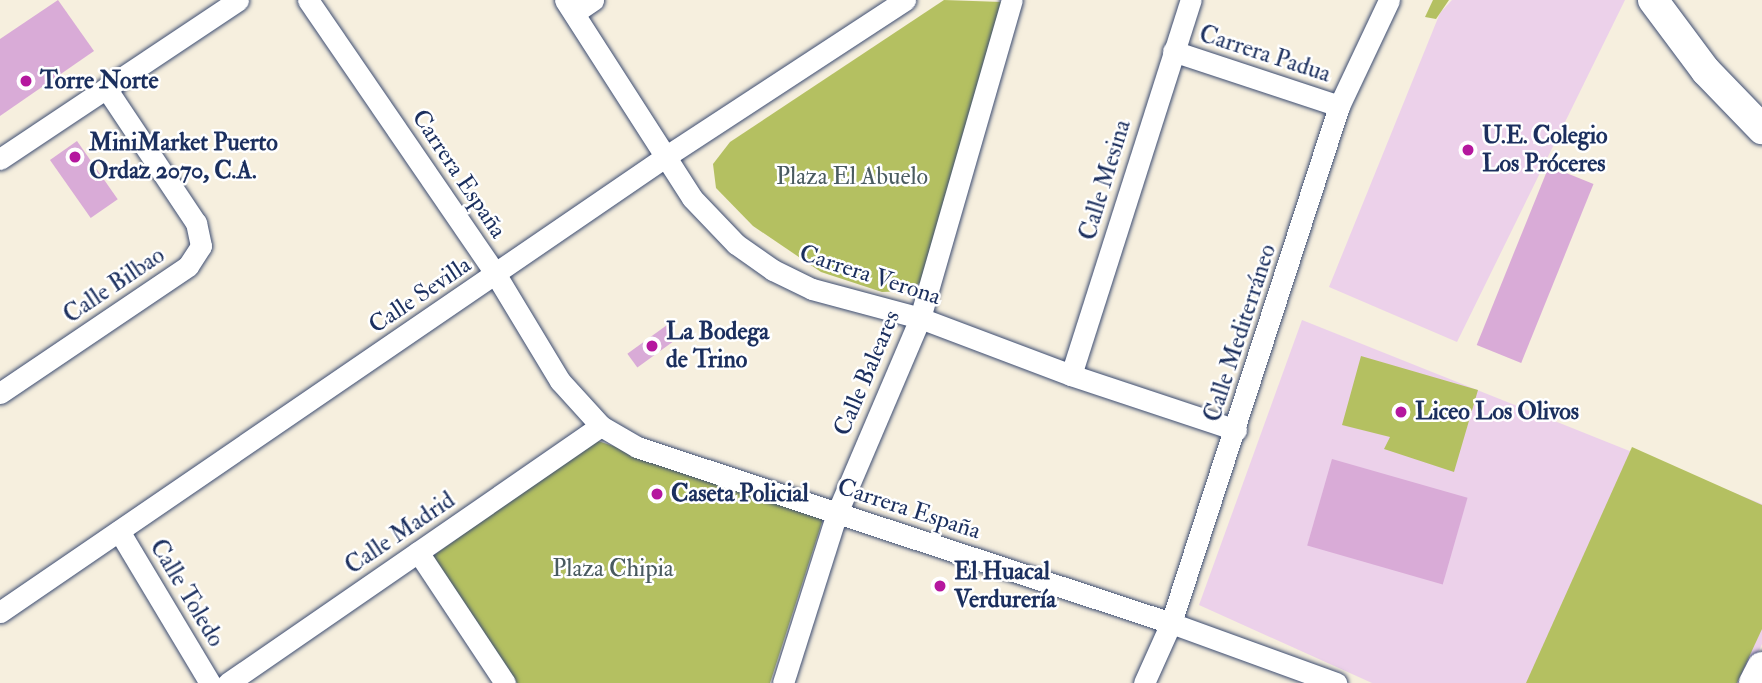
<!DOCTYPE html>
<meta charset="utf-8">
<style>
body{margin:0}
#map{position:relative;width:1762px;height:683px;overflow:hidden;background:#f6efde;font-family:"IM FELL Double Pica",serif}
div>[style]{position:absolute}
.built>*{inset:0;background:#ecd1ea}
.green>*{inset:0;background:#b4c061}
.building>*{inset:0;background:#d9abd7;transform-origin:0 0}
.roads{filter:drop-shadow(0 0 2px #3c4c71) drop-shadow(0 0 2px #3c4c71)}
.street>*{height:21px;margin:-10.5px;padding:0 10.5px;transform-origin:10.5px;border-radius:10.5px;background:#fff}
.secondary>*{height:30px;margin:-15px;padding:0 15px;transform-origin:15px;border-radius:15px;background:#fff}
.dots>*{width:19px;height:19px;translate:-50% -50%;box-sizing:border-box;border:4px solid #fff;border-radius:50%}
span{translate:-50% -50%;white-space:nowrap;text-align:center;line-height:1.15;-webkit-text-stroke:5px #fff;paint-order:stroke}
.street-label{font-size:24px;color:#1b2f5e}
.poi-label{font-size:24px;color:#1b2f5e;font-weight:700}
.left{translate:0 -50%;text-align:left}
.park-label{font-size:24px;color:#495a5f}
</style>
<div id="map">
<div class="built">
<i style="clip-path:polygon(1452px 0,1625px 0,1457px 342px,1329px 287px,1440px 13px)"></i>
<i style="clip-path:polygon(1302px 320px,1762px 504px,1762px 644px,1744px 683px,1372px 683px,1199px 605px)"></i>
</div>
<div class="green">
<i style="clip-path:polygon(944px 0,1002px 2px,921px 282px,907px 291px,882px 292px,821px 272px,753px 226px,716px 188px,713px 164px,730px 142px)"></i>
<i style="clip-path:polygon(1433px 0,1449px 0,1436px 19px,1425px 17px)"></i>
<i style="clip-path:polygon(1361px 356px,1478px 390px,1454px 472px,1384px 449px,1390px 437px,1342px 425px)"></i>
<i style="clip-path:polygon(595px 440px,824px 516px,770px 683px,517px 683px,433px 556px)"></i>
<i style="clip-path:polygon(1632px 447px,1762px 505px,1762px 629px,1737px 683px,1526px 683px)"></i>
</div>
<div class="building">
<i style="clip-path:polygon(58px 0,94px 51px,0 116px,0 39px)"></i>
<i style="left:77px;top:141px;width:71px;height:33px;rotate:55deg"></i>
<i style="left:1549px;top:166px;width:48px;height:193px;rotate:22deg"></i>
<i style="left:667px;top:325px;width:17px;height:49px;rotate:54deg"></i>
<i style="left:1332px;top:459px;width:141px;height:90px;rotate:16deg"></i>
</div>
<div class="roads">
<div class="street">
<i style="left:308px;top:0;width:333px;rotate:55.6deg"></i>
<i style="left:496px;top:275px;width:124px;rotate:58.9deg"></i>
<i style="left:560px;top:381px;width:61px;rotate:47.7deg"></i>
<i style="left:601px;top:426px;width:42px;rotate:30.3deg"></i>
<i style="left:637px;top:447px;width:562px;rotate:18.24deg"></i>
<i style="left:1171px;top:623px;width:176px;rotate:20deg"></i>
<i style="left:565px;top:0;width:235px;rotate:57.3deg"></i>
<i style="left:692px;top:198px;width:64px;rotate:46.3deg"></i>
<i style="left:736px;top:244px;width:45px;rotate:35.1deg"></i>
<i style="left:773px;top:270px;width:43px;rotate:26deg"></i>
<i style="left:812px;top:289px;width:112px;rotate:15deg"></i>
<i style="left:920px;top:318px;width:161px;rotate:20.7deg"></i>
<i style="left:1071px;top:375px;width:174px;rotate:18.4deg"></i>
<i style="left:574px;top:13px;width:23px;rotate:-34deg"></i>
<i style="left:1173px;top:51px;width:175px;rotate:18.3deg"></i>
<i style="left:0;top:159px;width:286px;rotate:-33.7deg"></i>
<i style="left:1071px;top:375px;width:394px;rotate:-72.3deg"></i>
<i style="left:0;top:393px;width:227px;rotate:-34deg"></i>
<i style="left:188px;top:266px;width:24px;rotate:-57deg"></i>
<i style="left:201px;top:246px;width:24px;rotate:-102deg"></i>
<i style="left:196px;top:223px;width:162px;rotate:-123.7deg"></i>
<i style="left:119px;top:531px;width:177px;rotate:59.1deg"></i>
<i style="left:418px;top:552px;width:157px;rotate:56.4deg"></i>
<i style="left:0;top:612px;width:806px;rotate:-34.38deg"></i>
<i style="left:665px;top:157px;width:287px;rotate:-33.2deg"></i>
<i style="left:228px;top:683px;width:453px;rotate:-34.6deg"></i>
<i style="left:783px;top:683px;width:178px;rotate:-72.4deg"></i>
<i style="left:837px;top:513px;width:212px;rotate:-66.9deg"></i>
<i style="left:920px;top:318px;width:331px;rotate:-73.9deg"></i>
<i style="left:1144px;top:683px;width:66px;rotate:-65.8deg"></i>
<i style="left:1171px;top:623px;width:544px;rotate:-72deg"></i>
<i style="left:1339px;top:106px;width:117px;rotate:-64.7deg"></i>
</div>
<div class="secondary">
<i style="left:1653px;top:0;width:89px;rotate:53.3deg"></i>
<i style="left:1706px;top:71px;width:81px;rotate:46deg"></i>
<i style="left:1754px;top:683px;width:18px;rotate:-63deg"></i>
</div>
</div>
<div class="dots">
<i style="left:26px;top:81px;background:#b5179e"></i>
<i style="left:1468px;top:150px;background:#b5179e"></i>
<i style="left:75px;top:157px;background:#b5179e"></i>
<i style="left:652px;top:346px;background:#b5179e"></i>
<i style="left:1401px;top:412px;background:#b5179e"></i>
<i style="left:657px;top:494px;background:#b5179e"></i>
<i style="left:940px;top:586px;background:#b5179e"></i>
</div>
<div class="street-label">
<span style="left:1265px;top:54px;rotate:18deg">Carrera Padua</span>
<span style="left:459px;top:174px;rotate:56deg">Carrera España</span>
<span style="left:1105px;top:180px;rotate:-73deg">Calle Mesina</span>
<span style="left:870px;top:275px;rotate:18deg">Carrera Verona</span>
<span style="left:114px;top:285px;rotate:-34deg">Calle Bilbao</span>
<span style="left:420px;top:295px;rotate:-34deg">Calle Sevilla</span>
<span style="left:1240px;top:333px;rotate:-72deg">Calle Mediterráneo</span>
<span style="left:867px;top:373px;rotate:-67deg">Calle Baleares</span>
<span style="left:909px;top:509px;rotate:18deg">Carrera España</span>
<span style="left:400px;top:533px;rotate:-34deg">Calle Madrid</span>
<span style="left:187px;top:593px;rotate:59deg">Calle Toledo</span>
</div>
<div class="poi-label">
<span class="left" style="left:40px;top:81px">Torre Norte</span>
<span class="left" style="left:1482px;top:150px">U.E. Colegio<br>Los Próceres</span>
<span class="left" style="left:89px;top:157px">MiniMarket Puerto<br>Ordaz 2070, C.A.</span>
<span class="left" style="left:666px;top:346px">La Bodega<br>de Trino</span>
<span class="left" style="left:1415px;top:412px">Liceo Los Olivos</span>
<span class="left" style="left:671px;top:494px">Caseta Policial</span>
<span class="left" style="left:954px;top:586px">El Huacal<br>Verdurería</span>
</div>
<div class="park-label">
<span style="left:852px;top:177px">Plaza El Abuelo</span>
<span style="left:613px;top:569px">Plaza Chipia</span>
</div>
</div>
